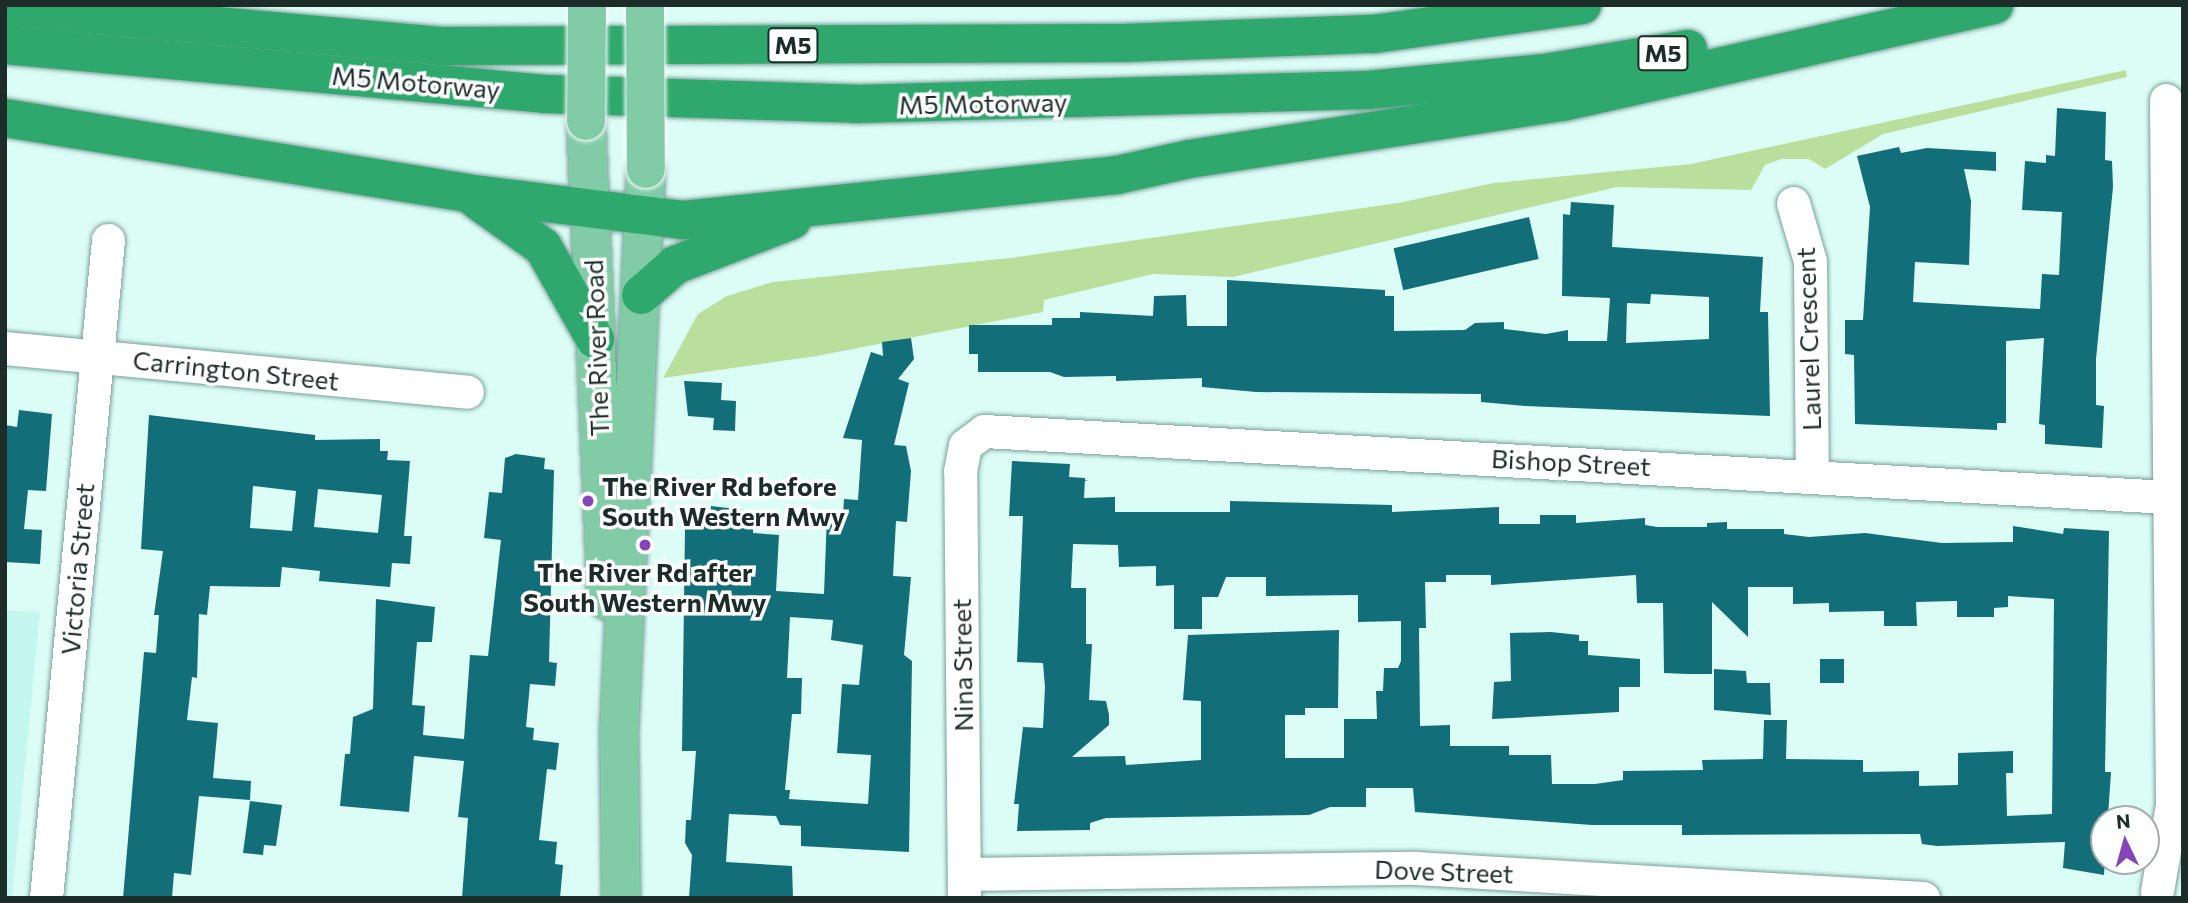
<!DOCTYPE html>
<style>
body{margin:0}
#map{position:relative;width:2188px;height:903px;overflow:hidden;background:#dcfdf6;font-family:Commissioner,sans-serif}
div>[style]{position:absolute}
.built>*{inset:0;background:#c4f8ee}
.green>*{inset:0;background:#badf9c}
.building>*{inset:0;background:#126e78;transform-origin:0 0}
.roads{filter:drop-shadow(0 0 2px #79a199) drop-shadow(0 0 2px #79a199)}
.minor>*{height:33px;margin:-16.5px;padding:0 16.5px;transform-origin:16.5px;border-radius:16.5px;background:#fff}
.major>*{height:38px;margin:-19px;padding:0 19px;transform-origin:19px;border-radius:19px;background:#82cba7}
.highway>*{height:38px;margin:-19px;padding:0 19px;transform-origin:19px;border-radius:19px;background:#2ea86c}
.bridges{filter:drop-shadow(0 0 2px #fff) drop-shadow(0 0 2px #fff)}
.major-bridge>*{height:38px;margin:-19px;padding:0 19px;transform-origin:19px;border-radius:19px;background:#82cba7}
.dots>*{width:19px;height:19px;translate:-50% -50%;box-sizing:border-box;border:4px solid #fff;border-radius:50%}
span{translate:-50% -50%;white-space:nowrap;text-align:center;line-height:1.15;-webkit-text-stroke:7px #fff;paint-order:stroke}
.shield-label span{padding:2px 5px;background:#fff;border:2px solid;border-radius:5px;-webkit-text-stroke-width:0}
.shield-label{font-size:24px;color:#1c2c29;font-weight:700}
.street-label{font-size:26px;color:#1c2c29}
.poi-label{font-size:26px;color:#1c2c29;font-weight:700}
.left{translate:0 -50%;text-align:left}
.frame{position:absolute;inset:0;border:7px solid #1c2c29;pointer-events:none}
.north{position:absolute;left:2090px;top:805px;width:70px;height:70px;box-sizing:border-box;background:#fff;border:2px solid #a4aba9;border-radius:50%;rotate:355deg;font-size:19px;font-weight:700;line-height:28px;text-align:center;color:#1c2c29}
.north::after{content:'';display:block;margin:auto;width:24px;height:32px;background:#8544b9;clip-path:polygon(50% 0,100% 100%,50% 72%,0 100%)}
</style>
<div id="map">
<div class="built">
<i style="clip-path:polygon(5px 610px,40px 612px,12px 898px,5px 898px)"></i>
</div>
<div class="green">
<i style="clip-path:polygon(2126px 70px,2127px 77px,1883px 134px,1825px 169px,1809px 159px,1781px 159px,1765px 165px,1751px 190px,1617px 187px,1233px 277px,1153px 274px,1044px 300px,1043px 312px,817px 356px,663px 378px,698px 314px,727px 296px,773px 282px,1010px 258px,1398px 203px,1494px 183px,1691px 164px)"></i>
</div>
<div class="building">
<i style="clip-path:polygon(2057px 108px,2106px 112px,2105px 160px,2112px 161px,2113px 187px,2096px 359px,2096px 405px,2104px 406px,2102px 448px,2045px 444px,2045px 425px,2039px 424px,2044px 338px,2006px 341px,2006px 423px,1997px 423px,1997px 430px,1855px 424px,1854px 355px,1845px 354px,1845px 320px,1863px 320px,1870px 207px,1857px 156px,1899px 147px,1901px 153px,1927px 148px,1996px 152px,1996px 171px,1964px 169px,1971px 201px,1969px 265px,1915px 262px,1913px 302px,2040px 309px,2042px 274px,2059px 275px,2062px 212px,2022px 210px,2025px 161px,2046px 163px,2046px 155px,2055px 156px)"></i>
<i style="clip-path:polygon(evenodd,1571px 202px,1614px 205px,1612px 247px,1763px 257px,1760px 312px,1768px 312px,1770px 416px,1525px 406px,1481px 402px,1481px 394px,1256px 392px,1202px 387px,1202px 378px,1116px 381px,1116px 376px,1064px 377px,1050px 372px,978px 372px,978px 354px,969px 354px,969px 325px,1052px 325px,1052px 318px,1080px 318px,1080px 312px,1153px 316px,1154px 296px,1186px 295px,1187px 326px,1227px 326px,1227px 280px,1385px 290px,1385px 296px,1394px 296px,1394px 331px,1465px 330px,1475px 323px,1504px 322px,1504px 329px,1546px 334px,1568px 330px,1568px 341px,1607px 341px,1610px 298px,1562px 296px,1563px 214px,1570px 215px,1571px 202px,1651px 294px,1709px 297px,1709px 339px,1626px 343px,1627px 303px,1650px 304px,1651px 294px)"></i>
<i style="left:1529px;top:217px;width:43px;height:139px;rotate:77deg"></i>
<i style="clip-path:polygon(evenodd,911px 338px,914px 359px,898px 379px,909px 383px,894px 445px,906px 446px,911px 471px,907px 522px,896px 521px,893px 576px,911px 577px,904px 655px,912px 661px,909px 852px,801px 846px,801px 826px,780px 825px,776px 816px,729px 814px,726px 862px,792px 866px,793px 898px,689px 898px,692px 855px,685px 843px,686px 820px,691px 820px,696px 751px,682px 751px,685px 528px,698px 528px,699px 514px,710px 515px,711px 506px,753px 511px,753px 533px,779px 535px,776px 591px,824px 594px,827px 514px,843px 515px,844px 499px,858px 500px,862px 440px,843px 438px,871px 352px,883px 356px,882px 342px,911px 338px,790px 617px,833px 620px,831px 640px,863px 645px,859px 685px,842px 684px,837px 753px,871px 755px,868px 804px,789px 799px,790px 790px,785px 790px,792px 714px,801px 714px,802px 678px,787px 678px,790px 617px)"></i>
<i style="clip-path:polygon(684px 381px,722px 383px,721px 400px,736px 401px,735px 431px,713px 430px,714px 418px,688px 416px)"></i>
<i style="clip-path:polygon(19px 410px,52px 414px,46px 491px,28px 490px,24px 529px,42px 530px,40px 564px,5px 562px,5px 425px,17px 427px)"></i>
<i style="clip-path:polygon(evenodd,149px 415px,315px 435px,315px 440px,380px 439px,380px 451px,388px 451px,387px 460px,410px 461px,404px 536px,412px 536px,410px 564px,392px 563px,390px 587px,319px 581px,320px 571px,282px 567px,280px 587px,210px 586px,207px 615px,199px 614px,197px 678px,192px 677px,187px 720px,218px 723px,213px 778px,251px 781px,250px 800px,199px 796px,191px 875px,174px 873px,172px 898px,123px 898px,144px 652px,156px 653px,159px 615px,154px 615px,163px 551px,141px 549px,149px 415px,253px 486px,296px 491px,292px 531px,250px 528px,253px 486px,149px 415px,318px 489px,382px 495px,378px 533px,314px 527px,318px 489px)"></i>
<i style="clip-path:polygon(516px 454px,545px 458px,544px 469px,554px 470px,549px 662px,557px 663px,555px 686px,530px 684px,526px 727px,534px 728px,533px 740px,559px 743px,556px 770px,547px 769px,539px 840px,557px 842px,555px 864px,563px 865px,560px 898px,462px 898px,468px 818px,458px 817px,464px 761px,414px 756px,409px 812px,340px 806px,345px 754px,350px 754px,353px 717px,373px 709px,376px 599px,435px 607px,432px 642px,417px 642px,412px 705px,425px 706px,423px 735px,464px 739px,470px 655px,488px 656px,501px 540px,484px 538px,489px 492px,502px 493px,505px 458px)"></i>
<i style="clip-path:polygon(evenodd,1012px 461px,1070px 464px,1069px 477px,1085px 478px,1084px 498px,1115px 497px,1115px 512px,1230px 512px,1230px 501px,1392px 505px,1392px 512px,1499px 507px,1499px 524px,1540px 524px,1540px 515px,1576px 515px,1576px 523px,1645px 518px,1645px 525px,1657px 527px,1707px 527px,1707px 523px,1727px 522px,1727px 529px,1784px 529px,1784px 534px,1809px 537px,1865px 533px,1942px 543px,2013px 542px,2013px 526px,2063px 534px,2064px 528px,2109px 531px,2105px 772px,2111px 772px,2104px 875px,2063px 868px,2065px 842px,1937px 846px,1922px 844px,1920px 834px,1682px 835px,1682px 825px,1592px 825px,1415px 812px,1413px 788px,1366px 788px,1366px 807px,1330px 807px,1309px 815px,1106px 818px,1090px 823px,1090px 830px,1017px 831px,1019px 804px,1014px 804px,1023px 727px,1043px 728px,1045px 687px,1043px 663px,1017px 662px,1023px 516px,1009px 516px,1012px 461px,1073px 544px,1118px 545px,1119px 567px,1156px 566px,1156px 586px,1174px 585px,1174px 629px,1202px 629px,1202px 597px,1218px 597px,1226px 577px,1266px 577px,1266px 596px,1358px 595px,1358px 622px,1401px 621px,1401px 661px,1398px 668px,1384px 668px,1383px 691px,1376px 691px,1377px 719px,1344px 719px,1344px 758px,1285px 758px,1285px 715px,1305px 715px,1305px 708px,1338px 708px,1339px 630px,1188px 635px,1183px 700px,1201px 701px,1201px 760px,1126px 765px,1125px 756px,1072px 757px,1109px 725px,1109px 715px,1106px 701px,1089px 700px,1092px 644px,1086px 644px,1086px 588px,1071px 588px,1073px 544px,1012px 461px,1446px 575px,1491px 575px,1491px 585px,1636px 575px,1637px 603px,1663px 603px,1664px 673px,1688px 674px,1712px 674px,1712px 602px,1748px 637px,1748px 587px,1793px 587px,1793px 604px,1829px 603px,1829px 612px,1884px 611px,1884px 626px,1917px 626px,1916px 602px,1957px 601px,1957px 617px,1994px 617px,1994px 608px,2008px 607px,2008px 596px,2054px 599px,2052px 814px,2007px 816px,2006px 773px,2013px 773px,2013px 751px,1958px 753px,1958px 785px,1919px 786px,1919px 771px,1863px 772px,1863px 760px,1786px 759px,1787px 720px,1764px 720px,1763px 759px,1702px 760px,1703px 770px,1623px 771px,1623px 780px,1595px 784px,1552px 784px,1551px 755px,1509px 755px,1509px 746px,1450px 746px,1450px 725px,1420px 726px,1419px 628px,1426px 628px,1425px 582px,1446px 582px,1446px 575px)"></i>
<i style="clip-path:polygon(1551px 632px,1579px 635px,1579px 641px,1588px 641px,1588px 655px,1640px 659px,1640px 687px,1619px 687px,1619px 712px,1492px 719px,1494px 682px,1511px 681px,1510px 633px)"></i>
<i style="left:1820px;top:659px;width:24px;height:24px"></i>
<i style="clip-path:polygon(1714px 669px,1746px 671px,1747px 683px,1770px 683px,1771px 715px,1714px 710px)"></i>
<i style="clip-path:polygon(250px 801px,282px 805px,276px 846px,264px 845px,263px 855px,243px 853px)"></i>
</div>
<div class="roads">
<div class="minor">
<i style="left:1793px;top:203px;width:60px;rotate:73.7deg"></i>
<i style="left:1810px;top:261px;width:216px;rotate:89.5deg"></i>
<i style="left:5px;top:348px;width:464px;rotate:5.4deg"></i>
<i style="left:964px;top:874px;width:451px;rotate:-0.8deg"></i>
<i style="left:1415px;top:868px;width:509px;rotate:3.38deg"></i>
<i style="left:2157px;top:891px;width:87px;rotate:-80.1deg"></i>
<i style="left:2172px;top:805px;width:705px;rotate:-90.49deg"></i>
<i style="left:46px;top:898px;width:661px;rotate:-84.62deg"></i>
<i style="left:964px;top:898px;width:427px;rotate:-90.5deg"></i>
<i style="left:960px;top:471px;width:26px;rotate:-79deg"></i>
<i style="left:965px;top:445px;width:24px;rotate:-36deg"></i>
<i style="left:984px;top:431px;width:1188px;rotate:3.19deg"></i>
</div>
<div class="major">
<i style="left:586px;top:121px;width:480px;rotate:87.5deg"></i>
<i style="left:621px;top:898px;width:166px;rotate:-90.7deg"></i>
<i style="left:619px;top:732px;width:564px;rotate:-87.25deg"></i>
</div>
<div class="highway">
<i style="left:5px;top:7px;width:443px;rotate:5.1deg"></i>
<i style="left:446px;top:46px;width:678px;rotate:-0.25deg"></i>
<i style="left:1124px;top:43px;width:250px;rotate:-2.1deg"></i>
<i style="left:1374px;top:34px;width:210px;rotate:-7.9deg"></i>
<i style="left:5px;top:45px;width:542px;rotate:5.18deg"></i>
<i style="left:545px;top:94px;width:311px;rotate:1.8deg"></i>
<i style="left:856px;top:104px;width:512px;rotate:-1.57deg"></i>
<i style="left:1368px;top:90px;width:178px;rotate:-5.5deg"></i>
<i style="left:1545px;top:73px;width:145px;rotate:-9.5deg"></i>
<i style="left:5px;top:118px;width:467px;rotate:9.2deg"></i>
<i style="left:466px;top:193px;width:219px;rotate:7.1deg"></i>
<i style="left:683px;top:220px;width:436px;rotate:-5.9deg"></i>
<i style="left:1117px;top:175px;width:74px;rotate:-12.5deg"></i>
<i style="left:1189px;top:159px;width:378px;rotate:-8.7deg"></i>
<i style="left:1563px;top:102px;width:442px;rotate:-12.7deg"></i>
<i style="left:477px;top:200px;width:81px;rotate:35.5deg"></i>
<i style="left:543px;top:247px;width:106px;rotate:60.5deg"></i>
<i style="left:641px;top:295px;width:45px;rotate:-41.4deg"></i>
<i style="left:675px;top:265px;width:125px;rotate:-21deg"></i>
</div>
</div>
<div class="bridges">
<div class="major-bridge">
<i style="left:645px;top:5px;width:164px;rotate:89.7deg"></i>
<i style="left:586px;top:121px;width:116px;rotate:-89.5deg"></i>
</div>
</div>
<div class="dots">
<i style="left:588px;top:501px;background:#8544b9"></i>
<i style="left:645px;top:545px;background:#8544b9"></i>
</div>
<div class="shield-label">
<span style="left:793px;top:45px">M5</span>
<span style="left:1663px;top:53px">M5</span>
</div>
<div class="street-label">
<span style="left:416px;top:82px;rotate:5deg">M5 Motorway</span>
<span style="left:983px;top:103px;rotate:-1deg">M5 Motorway</span>
<span style="left:1808px;top:339px;rotate:-92deg">Laurel Crescent</span>
<span style="left:596px;top:348px;rotate:-92deg">The River Road</span>
<span style="left:236px;top:370px;rotate:6deg">Carrington Street</span>
<span style="left:1571px;top:462px;rotate:3deg">Bishop Street</span>
<span style="left:77px;top:569px;rotate:-85deg">Victoria Street</span>
<span style="left:962px;top:665px;rotate:-91deg">Nina Street</span>
<span style="left:1444px;top:871px;rotate:2deg">Dove Street</span>
</div>
<div class="poi-label">
<span class="left" style="left:602px;top:501px">The River Rd before<br>South Western Mwy</span>
<span style="left:645px;top:587px">The River Rd after<br>South Western Mwy</span>
</div>
<div class="frame"></div>
<div class="north">N</div>
</div>
